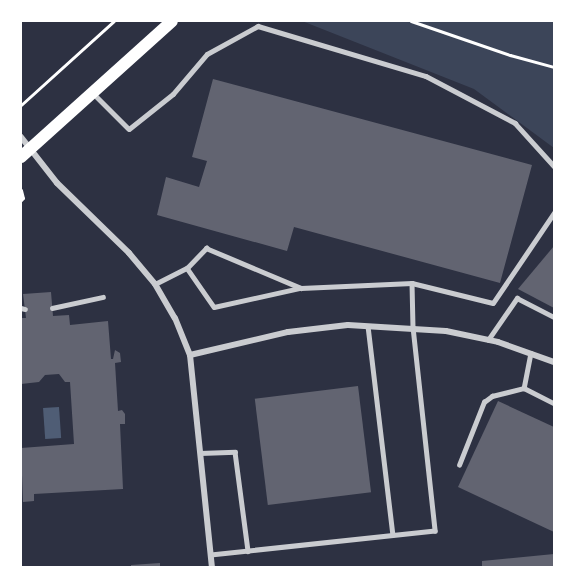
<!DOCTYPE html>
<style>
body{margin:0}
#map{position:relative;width:575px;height:588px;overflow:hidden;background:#2d3142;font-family:"Archivo Narrow",sans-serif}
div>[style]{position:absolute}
.green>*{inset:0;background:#3c4559}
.water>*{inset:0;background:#4f5d75;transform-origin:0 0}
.building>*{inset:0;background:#626471;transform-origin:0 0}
.path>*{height:3px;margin:-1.5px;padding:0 1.5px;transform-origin:1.5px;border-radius:1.5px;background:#fff}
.service>*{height:4.5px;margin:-2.25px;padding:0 2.25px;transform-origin:2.25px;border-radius:2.25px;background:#caccd0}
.minor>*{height:6px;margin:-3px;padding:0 3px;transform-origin:3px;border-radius:3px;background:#caccd0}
.secondary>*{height:12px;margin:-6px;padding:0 6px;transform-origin:6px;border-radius:6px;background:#fff}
span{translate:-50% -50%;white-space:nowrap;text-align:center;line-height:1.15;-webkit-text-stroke:5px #fff;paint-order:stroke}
.frame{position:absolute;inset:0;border:22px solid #fff;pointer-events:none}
</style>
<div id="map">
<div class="green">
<i style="clip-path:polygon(302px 21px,554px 21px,554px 148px,474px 89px)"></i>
</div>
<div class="water">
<i style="left:59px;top:407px;width:31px;height:16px;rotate:86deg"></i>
</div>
<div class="building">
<i style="clip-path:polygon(213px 79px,532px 165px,500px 283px,294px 227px,287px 251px,157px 215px,166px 177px,199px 187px,207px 161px,192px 157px)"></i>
<i style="clip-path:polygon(554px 246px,554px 308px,518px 289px)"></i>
<i style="clip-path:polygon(51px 292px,53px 316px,69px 315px,70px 325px,108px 321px,111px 359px,113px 359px,115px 350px,120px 353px,121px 362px,115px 363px,118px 411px,122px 410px,125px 414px,125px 424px,120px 424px,123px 489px,34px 494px,34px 501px,23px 502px,21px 448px,74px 444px,70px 382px,65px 382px,59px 374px,45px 375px,39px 382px,21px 384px,21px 318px,26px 318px,23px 294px)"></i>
<i style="left:358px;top:386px;width:107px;height:104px;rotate:83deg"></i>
<i style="clip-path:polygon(498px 401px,554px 427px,554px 532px,458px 487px)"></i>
<i style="clip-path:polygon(554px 554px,554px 567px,482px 567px,482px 561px)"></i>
<i style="clip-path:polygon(160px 563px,160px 567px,131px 567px,131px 565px)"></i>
</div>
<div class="path">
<i style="left:411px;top:21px;width:105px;rotate:19deg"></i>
<i style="left:510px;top:55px;width:46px;rotate:15.3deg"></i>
<i style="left:21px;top:105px;width:125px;rotate:-42.1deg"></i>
<i style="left:21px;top:190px;width:8px;rotate:76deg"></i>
<i style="left:23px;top:198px;width:3px;rotate:135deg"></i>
</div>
<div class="service">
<i style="left:94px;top:94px;width:49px;rotate:45deg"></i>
<i style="left:129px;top:129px;width:56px;rotate:-38.5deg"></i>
<i style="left:173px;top:94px;width:52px;rotate:-49.6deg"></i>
<i style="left:207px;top:54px;width:58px;rotate:-28.8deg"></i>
<i style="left:258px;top:26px;width:175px;rotate:16.6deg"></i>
<i style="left:426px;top:76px;width:101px;rotate:27.8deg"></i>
<i style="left:515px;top:123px;width:58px;rotate:47.8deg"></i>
<i style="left:187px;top:268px;width:47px;rotate:55.3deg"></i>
<i style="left:214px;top:307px;width:88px;rotate:-12.5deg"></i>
<i style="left:412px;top:283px;width:83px;rotate:13.9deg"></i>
<i style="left:493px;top:303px;width:109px;rotate:-55.9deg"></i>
<i style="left:155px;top:284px;width:36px;rotate:-27deg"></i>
<i style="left:187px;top:268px;width:28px;rotate:-46deg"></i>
<i style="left:206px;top:248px;width:103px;rotate:22.8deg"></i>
<i style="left:301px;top:288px;width:111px;rotate:-2.6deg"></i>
<i style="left:412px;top:283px;width:44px;rotate:88.7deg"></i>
<i style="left:413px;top:327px;width:205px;rotate:83.8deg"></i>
<i style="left:435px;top:531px;width:225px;rotate:173.9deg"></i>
<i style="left:21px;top:308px;width:4px;rotate:14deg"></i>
<i style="left:52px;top:308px;width:52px;rotate:-12.2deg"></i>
<i style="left:368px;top:326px;width:210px;rotate:83.2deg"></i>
<i style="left:488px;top:340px;width:51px;rotate:-55.4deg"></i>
<i style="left:517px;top:298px;width:42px;rotate:27.2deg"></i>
<i style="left:531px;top:353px;width:36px;rotate:101deg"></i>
<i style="left:524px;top:388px;width:34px;rotate:27deg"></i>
<i style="left:200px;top:453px;width:35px;rotate:-2deg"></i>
<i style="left:235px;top:452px;width:100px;rotate:82.5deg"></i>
<i style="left:459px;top:465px;width:68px;rotate:-68.4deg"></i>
<i style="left:484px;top:402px;width:10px;rotate:-37deg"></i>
<i style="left:492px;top:396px;width:33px;rotate:-14deg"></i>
</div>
<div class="minor">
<i style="left:21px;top:137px;width:58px;rotate:52deg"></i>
<i style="left:57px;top:183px;width:100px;rotate:44.2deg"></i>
<i style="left:129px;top:253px;width:40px;rotate:50deg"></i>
<i style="left:155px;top:284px;width:39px;rotate:60deg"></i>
<i style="left:175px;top:318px;width:40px;rotate:68deg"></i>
<i style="left:190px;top:355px;width:213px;rotate:84.1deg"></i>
<i style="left:190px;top:355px;width:101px;rotate:-13.2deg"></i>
<i style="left:288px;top:332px;width:60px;rotate:-6.7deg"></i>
<i style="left:348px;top:325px;width:98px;rotate:3.5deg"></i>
<i style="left:446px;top:331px;width:53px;rotate:11.9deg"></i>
<i style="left:498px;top:342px;width:59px;rotate:19.7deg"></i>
</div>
<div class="secondary">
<i style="left:21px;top:157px;width:203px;rotate:-42deg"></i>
</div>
<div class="frame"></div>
</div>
